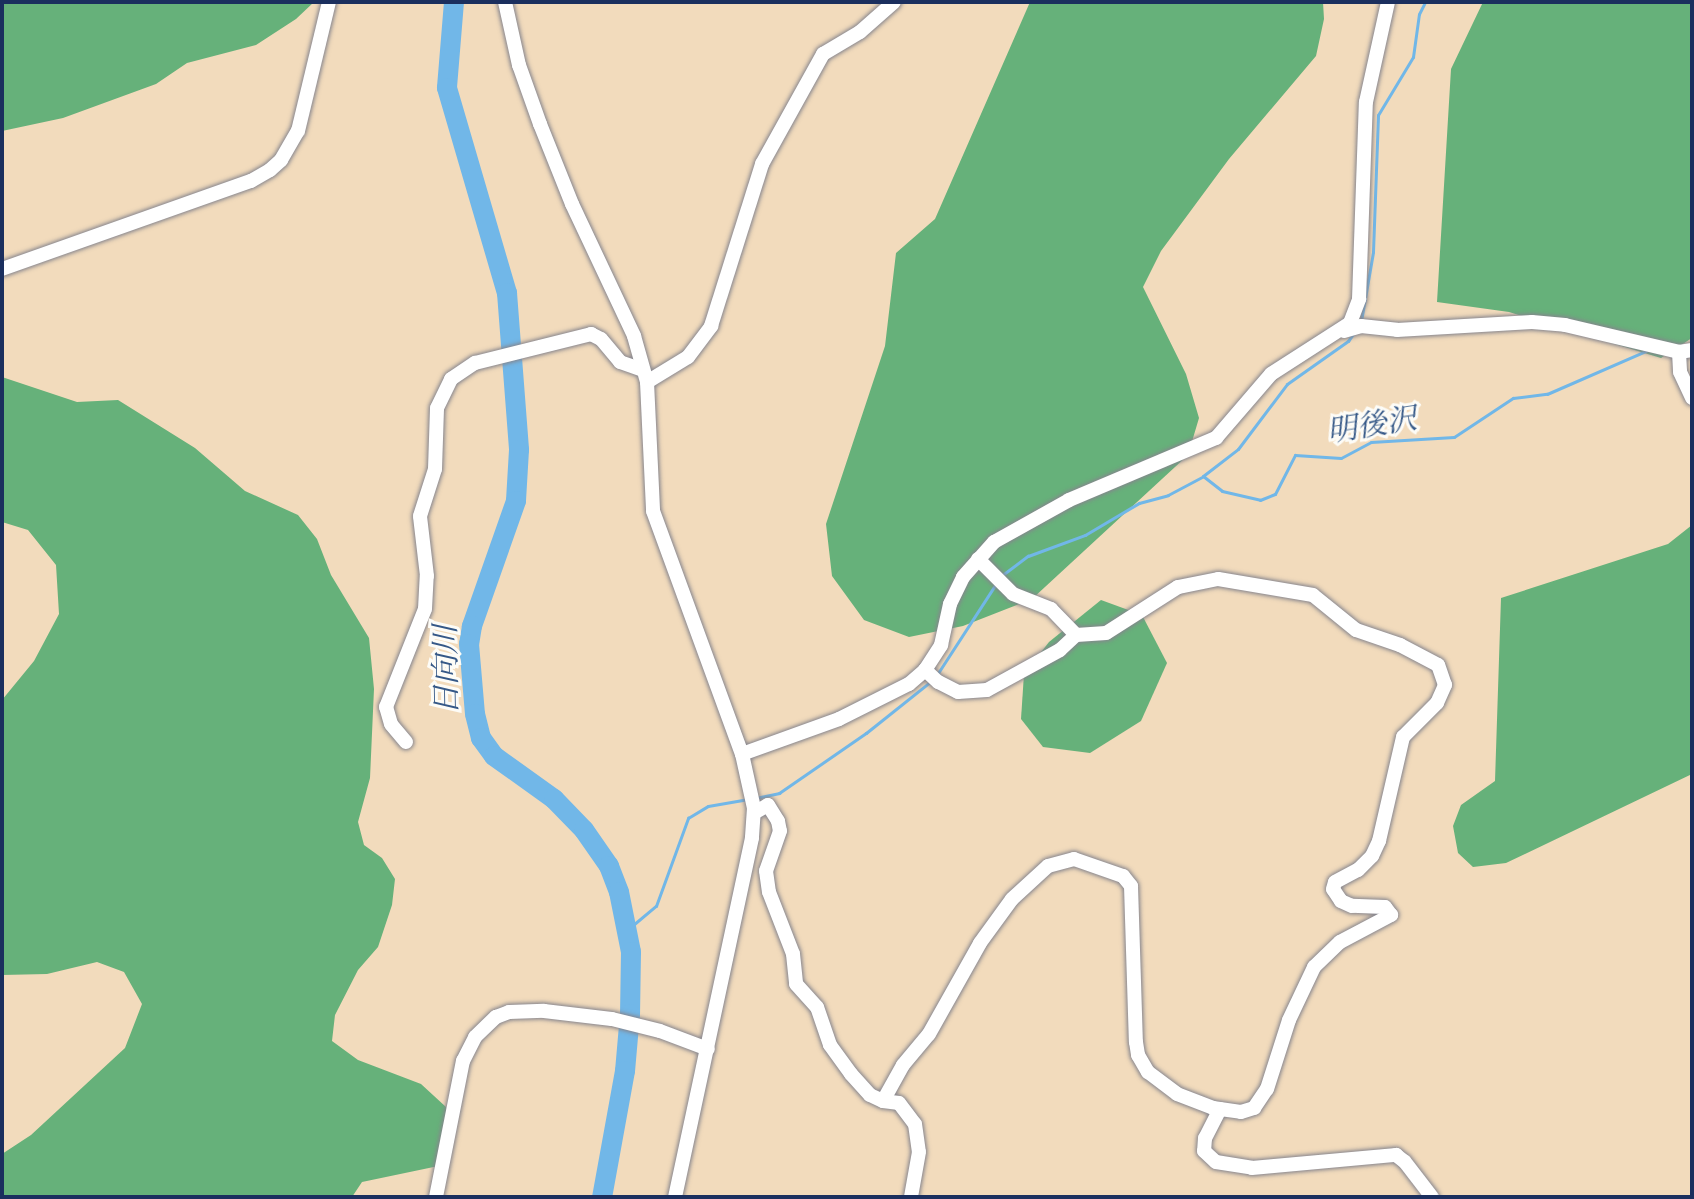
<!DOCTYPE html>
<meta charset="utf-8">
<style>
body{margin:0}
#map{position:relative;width:1694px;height:1199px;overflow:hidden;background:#f2dbbc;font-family:"IM FELL English","Noto Serif JP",serif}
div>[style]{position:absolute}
.forest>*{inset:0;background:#66b17a}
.stream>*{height:3px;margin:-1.5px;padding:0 1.5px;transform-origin:1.5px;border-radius:1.5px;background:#71b7e8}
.river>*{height:20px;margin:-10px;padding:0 10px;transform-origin:10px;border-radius:10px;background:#71b7e8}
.roads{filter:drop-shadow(0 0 2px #86858d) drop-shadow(0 0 2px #86858d)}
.minor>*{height:14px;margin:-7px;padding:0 7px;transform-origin:7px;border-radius:7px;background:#fff}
span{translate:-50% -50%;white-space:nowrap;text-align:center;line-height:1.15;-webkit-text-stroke:6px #fdfcf7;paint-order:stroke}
.water-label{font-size:30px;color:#355887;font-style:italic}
.frame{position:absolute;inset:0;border:4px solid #1b2f5e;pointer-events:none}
</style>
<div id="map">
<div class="forest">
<i style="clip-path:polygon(2px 2px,314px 2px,296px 19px,256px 45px,187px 63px,156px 84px,63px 118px,2px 131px)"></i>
<i style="clip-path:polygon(1030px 2px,1323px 2px,1324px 19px,1316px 56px,1229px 159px,1161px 251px,1143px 287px,1186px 374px,1199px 418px,1188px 455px,1032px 599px,963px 626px,909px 637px,864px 620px,832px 576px,826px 524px,885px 346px,896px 253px,935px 219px)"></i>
<i style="clip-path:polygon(1483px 2px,1692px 2px,1692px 338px,1661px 358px,1509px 312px,1437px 302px,1451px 69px)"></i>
<i style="clip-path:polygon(2px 377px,77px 402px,118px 400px,195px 448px,245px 491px,298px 515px,317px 539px,331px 575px,369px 638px,374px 689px,370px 778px,358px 822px,364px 845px,382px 858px,395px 879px,392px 905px,378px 947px,358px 970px,335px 1015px,332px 1041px,358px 1060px,421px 1084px,446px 1107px,453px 1140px,448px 1164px,362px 1182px,352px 1197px,2px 1197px,2px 1154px,31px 1135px,125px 1048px,142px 1004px,124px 972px,97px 962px,47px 974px,2px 975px,2px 700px,34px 661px,59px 614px,56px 565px,28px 530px,2px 522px)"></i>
<i style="clip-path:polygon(1692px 525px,1692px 774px,1506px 863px,1473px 867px,1458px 853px,1453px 826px,1461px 805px,1495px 781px,1501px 598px,1668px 544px)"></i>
<i style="clip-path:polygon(1101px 600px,1142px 615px,1167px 663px,1141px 721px,1090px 753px,1043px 747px,1021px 719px,1024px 674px,1049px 642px)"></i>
</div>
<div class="stream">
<i style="left:1361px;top:321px;width:70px;rotate:-80.1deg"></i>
<i style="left:1373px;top:252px;width:137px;rotate:-87.9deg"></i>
<i style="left:1378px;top:115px;width:68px;rotate:-58.9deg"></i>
<i style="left:1413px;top:57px;width:43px;rotate:-82.1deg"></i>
<i style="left:1419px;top:14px;width:13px;rotate:-63deg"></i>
<i style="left:1203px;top:476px;width:24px;rotate:38deg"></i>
<i style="left:1222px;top:491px;width:39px;rotate:13deg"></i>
<i style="left:1260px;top:500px;width:16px;rotate:-22deg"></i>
<i style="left:1275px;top:494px;width:44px;rotate:-62.9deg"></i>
<i style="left:1295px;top:455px;width:46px;rotate:3.7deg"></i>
<i style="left:1341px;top:458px;width:34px;rotate:-28deg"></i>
<i style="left:1371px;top:442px;width:83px;rotate:-3.4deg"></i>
<i style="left:1454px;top:437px;width:71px;rotate:-33.5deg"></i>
<i style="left:1513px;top:398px;width:34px;rotate:-7deg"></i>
<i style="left:1547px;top:394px;width:108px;rotate:-23.5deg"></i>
<i style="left:1001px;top:576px;width:34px;rotate:-37deg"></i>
<i style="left:1028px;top:556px;width:61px;rotate:-20.2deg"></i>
<i style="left:1085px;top:535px;width:63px;rotate:-30.7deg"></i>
<i style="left:1139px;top:503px;width:30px;rotate:-15deg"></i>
<i style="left:1168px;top:495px;width:40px;rotate:-28deg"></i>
<i style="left:1203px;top:476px;width:44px;rotate:-37.6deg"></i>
<i style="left:1238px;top:449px;width:81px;rotate:-53deg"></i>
<i style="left:1287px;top:384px;width:75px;rotate:-35.2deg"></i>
<i style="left:1348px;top:341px;width:9px;rotate:-54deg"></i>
<i style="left:938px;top:673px;width:108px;rotate:-57deg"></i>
<i style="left:756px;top:798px;width:24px;rotate:-12deg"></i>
<i style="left:779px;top:793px;width:106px;rotate:-34.6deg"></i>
<i style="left:866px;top:733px;width:82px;rotate:-38.6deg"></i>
<i style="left:627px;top:930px;width:38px;rotate:-40deg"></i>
<i style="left:656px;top:906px;width:94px;rotate:-70deg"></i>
<i style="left:688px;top:818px;width:23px;rotate:-31deg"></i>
<i style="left:708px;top:806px;width:41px;rotate:-9.9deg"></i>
</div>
<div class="river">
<i style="left:454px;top:2px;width:86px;rotate:94.7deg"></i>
<i style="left:447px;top:88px;width:214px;rotate:73.7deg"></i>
<i style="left:507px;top:293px;width:157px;rotate:85.6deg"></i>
<i style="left:519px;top:450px;width:51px;rotate:93.4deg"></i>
<i style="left:516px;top:501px;width:133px;rotate:109.4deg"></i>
<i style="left:472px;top:626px;width:18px;rotate:99deg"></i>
<i style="left:469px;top:644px;width:70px;rotate:85.1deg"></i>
<i style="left:475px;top:714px;width:25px;rotate:76deg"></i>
<i style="left:481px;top:738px;width:22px;rotate:54deg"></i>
<i style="left:494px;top:756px;width:74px;rotate:35.6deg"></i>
<i style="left:554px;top:799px;width:43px;rotate:45.9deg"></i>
<i style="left:584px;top:830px;width:44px;rotate:55.2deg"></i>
<i style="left:609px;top:866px;width:28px;rotate:69deg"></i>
<i style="left:619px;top:892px;width:61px;rotate:78.7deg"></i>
<i style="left:631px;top:952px;width:62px;rotate:90.9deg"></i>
<i style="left:630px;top:1014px;width:57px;rotate:95deg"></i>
<i style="left:625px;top:1071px;width:128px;rotate:100.3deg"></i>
</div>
<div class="roads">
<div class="minor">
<i style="left:505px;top:2px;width:65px;rotate:77.5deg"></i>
<i style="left:519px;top:65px;width:63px;rotate:70.4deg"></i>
<i style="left:540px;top:124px;width:86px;rotate:68.2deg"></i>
<i style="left:572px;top:204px;width:146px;rotate:64.8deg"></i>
<i style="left:634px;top:336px;width:48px;rotate:74.2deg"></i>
<i style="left:647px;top:382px;width:129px;rotate:87.3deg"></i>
<i style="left:653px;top:511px;width:259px;rotate:69.9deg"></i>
<i style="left:742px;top:754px;width:55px;rotate:77.5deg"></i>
<i style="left:754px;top:808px;width:30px;rotate:94deg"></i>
<i style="left:752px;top:838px;width:367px;rotate:102.1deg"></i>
<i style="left:2px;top:269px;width:264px;rotate:-19.5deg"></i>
<i style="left:251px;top:181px;width:22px;rotate:-30deg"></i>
<i style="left:270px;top:170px;width:15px;rotate:-42deg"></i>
<i style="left:281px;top:160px;width:34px;rotate:-60deg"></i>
<i style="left:298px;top:131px;width:133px;rotate:-76.5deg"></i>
<i style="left:1344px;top:331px;width:18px;rotate:-16deg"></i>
<i style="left:1361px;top:326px;width:36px;rotate:6deg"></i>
<i style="left:1397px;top:330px;width:135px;rotate:-3.4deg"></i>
<i style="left:1532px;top:322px;width:33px;rotate:5deg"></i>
<i style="left:1565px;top:325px;width:117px;rotate:13.3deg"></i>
<i style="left:1679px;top:352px;width:13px;rotate:-9deg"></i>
<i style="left:1679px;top:352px;width:20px;rotate:87deg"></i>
<i style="left:1680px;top:372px;width:29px;rotate:65deg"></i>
<i style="left:647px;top:382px;width:48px;rotate:-31.4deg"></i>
<i style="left:688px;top:357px;width:39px;rotate:-53deg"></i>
<i style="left:711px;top:326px;width:170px;rotate:-72.5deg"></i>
<i style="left:762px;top:164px;width:126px;rotate:-61deg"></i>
<i style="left:823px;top:54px;width:43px;rotate:-30.7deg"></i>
<i style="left:860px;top:32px;width:45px;rotate:-41.4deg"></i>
<i style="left:978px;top:559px;width:49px;rotate:45deg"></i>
<i style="left:1013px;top:594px;width:41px;rotate:21.5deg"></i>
<i style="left:1051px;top:609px;width:36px;rotate:46deg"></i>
<i style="left:406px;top:742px;width:23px;rotate:-130deg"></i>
<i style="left:391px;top:724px;width:18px;rotate:-106deg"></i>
<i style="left:386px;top:707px;width:105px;rotate:-68.3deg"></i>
<i style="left:425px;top:609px;width:33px;rotate:-87deg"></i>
<i style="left:427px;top:576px;width:60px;rotate:-96.7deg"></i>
<i style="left:420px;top:516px;width:49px;rotate:-72.3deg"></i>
<i style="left:435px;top:469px;width:61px;rotate:-88.1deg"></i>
<i style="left:437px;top:408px;width:32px;rotate:-64deg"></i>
<i style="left:451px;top:379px;width:29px;rotate:-34deg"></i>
<i style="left:475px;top:363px;width:120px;rotate:-14deg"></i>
<i style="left:591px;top:334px;width:11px;rotate:27deg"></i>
<i style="left:601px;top:339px;width:30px;rotate:50deg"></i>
<i style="left:620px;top:362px;width:24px;rotate:19deg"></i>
<i style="left:742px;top:754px;width:103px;rotate:-19.8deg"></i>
<i style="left:839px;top:719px;width:78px;rotate:-26.6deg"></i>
<i style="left:909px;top:684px;width:21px;rotate:-41deg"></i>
<i style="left:925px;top:670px;width:30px;rotate:-57deg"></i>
<i style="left:941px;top:645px;width:42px;rotate:-77.6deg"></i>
<i style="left:950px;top:604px;width:30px;rotate:-64deg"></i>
<i style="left:963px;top:577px;width:47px;rotate:-48.5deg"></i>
<i style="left:994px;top:542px;width:86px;rotate:-29.2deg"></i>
<i style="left:1069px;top:500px;width:160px;rotate:-22.9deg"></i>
<i style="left:1216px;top:438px;width:84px;rotate:-49.3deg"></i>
<i style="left:1271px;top:374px;width:94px;rotate:-32.8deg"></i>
<i style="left:1350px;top:323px;width:26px;rotate:-69deg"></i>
<i style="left:1359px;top:299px;width:197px;rotate:-88deg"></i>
<i style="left:1366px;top:102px;width:102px;rotate:-77.6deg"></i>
<i style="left:754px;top:813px;width:16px;rotate:-30deg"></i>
<i style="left:768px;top:805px;width:19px;rotate:58deg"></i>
<i style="left:778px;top:821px;width:10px;rotate:79deg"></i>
<i style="left:780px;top:831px;width:42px;rotate:109.3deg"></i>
<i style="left:766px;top:871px;width:21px;rotate:82deg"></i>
<i style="left:769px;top:892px;width:66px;rotate:68.8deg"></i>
<i style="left:793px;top:954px;width:30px;rotate:84deg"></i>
<i style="left:796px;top:984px;width:31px;rotate:48deg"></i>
<i style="left:817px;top:1007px;width:40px;rotate:71.1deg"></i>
<i style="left:830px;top:1045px;width:36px;rotate:54deg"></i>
<i style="left:851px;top:1074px;width:28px;rotate:48deg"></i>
<i style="left:870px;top:1095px;width:14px;rotate:25deg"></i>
<i style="left:883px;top:1101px;width:16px;rotate:7deg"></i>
<i style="left:899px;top:1103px;width:26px;rotate:53deg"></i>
<i style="left:915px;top:1124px;width:28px;rotate:82deg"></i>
<i style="left:919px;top:1152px;width:46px;rotate:100.1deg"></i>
<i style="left:883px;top:1101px;width:41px;rotate:-60.9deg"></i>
<i style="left:903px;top:1065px;width:40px;rotate:-50deg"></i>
<i style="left:929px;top:1034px;width:104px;rotate:-60.7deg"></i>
<i style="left:980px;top:943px;width:54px;rotate:-54deg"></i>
<i style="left:1012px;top:899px;width:49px;rotate:-42.5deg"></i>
<i style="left:1048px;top:866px;width:27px;rotate:-15deg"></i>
<i style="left:1074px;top:859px;width:52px;rotate:19.1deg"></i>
<i style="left:1123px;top:876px;width:13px;rotate:51deg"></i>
<i style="left:1131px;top:886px;width:156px;rotate:88.2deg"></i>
<i style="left:1136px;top:1042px;width:13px;rotate:81deg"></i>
<i style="left:1138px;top:1055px;width:20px;rotate:60deg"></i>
<i style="left:1148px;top:1072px;width:36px;rotate:37deg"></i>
<i style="left:1177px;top:1094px;width:39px;rotate:21deg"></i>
<i style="left:1213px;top:1108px;width:28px;rotate:8deg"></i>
<i style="left:1241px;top:1112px;width:14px;rotate:-17deg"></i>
<i style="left:1254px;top:1108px;width:23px;rotate:-56deg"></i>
<i style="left:1267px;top:1089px;width:72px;rotate:-72.3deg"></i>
<i style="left:1289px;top:1020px;width:59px;rotate:-64.7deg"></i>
<i style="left:1314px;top:967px;width:36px;rotate:-44deg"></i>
<i style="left:1340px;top:942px;width:58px;rotate:-27.9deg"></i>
<i style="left:1391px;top:915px;width:10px;rotate:-127deg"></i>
<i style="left:1385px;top:907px;width:33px;rotate:-178deg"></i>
<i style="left:1352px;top:906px;width:12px;rotate:-156deg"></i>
<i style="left:1341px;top:901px;width:14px;rotate:-124deg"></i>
<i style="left:1333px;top:889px;width:7px;rotate:-74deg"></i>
<i style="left:1335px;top:882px;width:26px;rotate:-28deg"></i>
<i style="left:1358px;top:870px;width:20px;rotate:-45deg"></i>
<i style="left:1372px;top:856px;width:17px;rotate:-65deg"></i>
<i style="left:1379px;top:841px;width:107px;rotate:-77deg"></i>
<i style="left:1403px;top:737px;width:48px;rotate:-45deg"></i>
<i style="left:1437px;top:703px;width:20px;rotate:-66deg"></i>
<i style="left:1445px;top:685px;width:21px;rotate:-109deg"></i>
<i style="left:1438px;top:665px;width:43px;rotate:-152.2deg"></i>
<i style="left:1400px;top:645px;width:46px;rotate:-161.2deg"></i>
<i style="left:1356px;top:630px;width:55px;rotate:-140.9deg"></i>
<i style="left:1313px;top:595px;width:96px;rotate:-170.4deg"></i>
<i style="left:1218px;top:579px;width:41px;rotate:168.7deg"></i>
<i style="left:1178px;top:587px;width:85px;rotate:147.4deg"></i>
<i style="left:1106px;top:633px;width:30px;rotate:176deg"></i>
<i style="left:1076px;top:635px;width:22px;rotate:137deg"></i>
<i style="left:1060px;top:650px;width:83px;rotate:151.3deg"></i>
<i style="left:987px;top:690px;width:29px;rotate:176deg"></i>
<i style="left:958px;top:692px;width:22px;rotate:-153deg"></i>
<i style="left:938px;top:682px;width:18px;rotate:-137deg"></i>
<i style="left:1220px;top:1109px;width:33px;rotate:117deg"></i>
<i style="left:1205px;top:1138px;width:13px;rotate:94deg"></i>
<i style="left:1204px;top:1151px;width:16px;rotate:43deg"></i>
<i style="left:1216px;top:1162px;width:36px;rotate:9deg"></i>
<i style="left:1252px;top:1168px;width:145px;rotate:-5.2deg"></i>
<i style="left:1396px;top:1155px;width:11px;rotate:38deg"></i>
<i style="left:1405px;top:1162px;width:44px;rotate:52.4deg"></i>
<i style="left:436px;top:1197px;width:139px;rotate:-78.8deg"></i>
<i style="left:463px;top:1061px;width:27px;rotate:-63deg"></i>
<i style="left:475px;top:1037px;width:29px;rotate:-44deg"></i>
<i style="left:496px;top:1017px;width:14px;rotate:-21deg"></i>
<i style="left:509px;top:1012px;width:35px;rotate:-2deg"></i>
<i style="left:544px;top:1011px;width:68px;rotate:6.7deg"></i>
<i style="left:612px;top:1019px;width:49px;rotate:14deg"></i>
<i style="left:660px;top:1031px;width:51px;rotate:20.6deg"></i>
</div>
</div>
<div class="water-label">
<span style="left:1372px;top:427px;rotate:-9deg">明後沢</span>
<span style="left:448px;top:670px;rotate:-91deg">日向川</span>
</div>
<div class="frame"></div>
</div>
